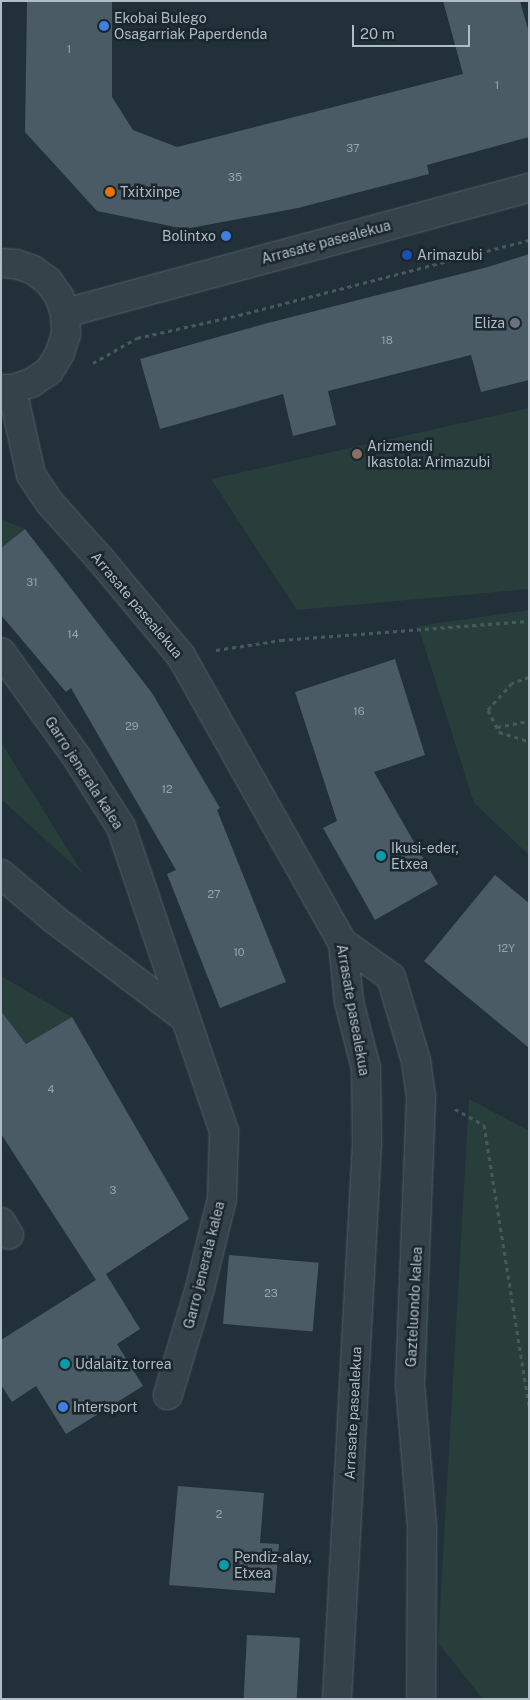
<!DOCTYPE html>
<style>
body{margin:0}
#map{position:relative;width:530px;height:1700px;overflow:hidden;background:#223039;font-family:"Public Sans",sans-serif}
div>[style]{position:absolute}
.green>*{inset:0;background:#273e3b}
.building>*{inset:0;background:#4a5b65;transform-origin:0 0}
.path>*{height:3px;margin-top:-1.5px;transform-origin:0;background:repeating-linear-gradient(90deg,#455b59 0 4px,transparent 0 8px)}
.roads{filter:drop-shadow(0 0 1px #536067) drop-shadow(0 0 1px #536067)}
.minor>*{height:28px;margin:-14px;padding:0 14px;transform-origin:14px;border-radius:14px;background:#35424a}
.dots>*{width:14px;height:14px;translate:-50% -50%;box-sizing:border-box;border:2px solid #1b262e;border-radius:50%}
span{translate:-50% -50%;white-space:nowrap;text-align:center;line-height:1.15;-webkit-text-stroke:5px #1b262e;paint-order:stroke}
.number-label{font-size:11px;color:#96a4ae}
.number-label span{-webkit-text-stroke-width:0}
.poi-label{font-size:14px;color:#b0bdc6}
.left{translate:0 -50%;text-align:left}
.right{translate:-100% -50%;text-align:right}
.street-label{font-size:14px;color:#b0bdc6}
.frame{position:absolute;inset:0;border:2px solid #b0bdc6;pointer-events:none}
.scale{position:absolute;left:352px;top:25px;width:118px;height:22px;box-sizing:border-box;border:2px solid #b0bdc6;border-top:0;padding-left:6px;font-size:15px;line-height:18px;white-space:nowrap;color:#b0bdc6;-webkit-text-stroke:4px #1b262e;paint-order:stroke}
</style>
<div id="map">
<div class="green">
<i style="clip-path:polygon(529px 408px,529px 589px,297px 610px,211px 479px)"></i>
<i style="clip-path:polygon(1px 519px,25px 529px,1px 548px)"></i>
<i style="clip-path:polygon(529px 610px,529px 855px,474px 803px,418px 626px)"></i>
<i style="clip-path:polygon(1px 742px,52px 824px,83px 874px,1px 799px)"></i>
<i style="clip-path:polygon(1px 976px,72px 1017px,26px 1044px,1px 1011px)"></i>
<i style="clip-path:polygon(469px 1099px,529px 1131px,529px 1699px,483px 1699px,438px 1643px)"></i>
</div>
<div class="building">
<i style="clip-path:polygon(27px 1px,112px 1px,112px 97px,133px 130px,177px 147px,463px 74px,443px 1px,520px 1px,529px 33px,529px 137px,427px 165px,429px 174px,298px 208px,185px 229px,97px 211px,25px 132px)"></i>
<i style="clip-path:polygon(529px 254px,529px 380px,481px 392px,471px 355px,328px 391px,336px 425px,293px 436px,283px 394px,160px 429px,140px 359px,264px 324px,488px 267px)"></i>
<i style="clip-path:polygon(25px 529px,152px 693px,220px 808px,217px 810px,286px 982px,220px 1008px,167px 874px,176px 870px,71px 688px,66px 692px,1px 615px,1px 548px)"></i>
<i style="clip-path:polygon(395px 659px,425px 755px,374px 772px,438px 884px,375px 920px,323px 828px,337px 821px,295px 692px)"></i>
<i style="clip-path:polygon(495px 875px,529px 903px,529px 1048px,424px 961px)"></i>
<i style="clip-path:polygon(1px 1011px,26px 1044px,72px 1017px,189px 1219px,106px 1274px,140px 1329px,117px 1344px,143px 1386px,66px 1434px,36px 1386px,12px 1402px,1px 1385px,1px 1340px,96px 1280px,1px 1134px)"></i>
<i style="left:229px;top:1255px;width:90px;height:69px;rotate:5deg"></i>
<i style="clip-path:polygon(178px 1486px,264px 1493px,260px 1543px,279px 1544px,275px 1593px,169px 1585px)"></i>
<i style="left:247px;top:1635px;width:53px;height:64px;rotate:3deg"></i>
</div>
<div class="path">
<i style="left:93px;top:363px;width:51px;rotate:-29.6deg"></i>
<i style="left:137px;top:338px;width:105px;rotate:-12.7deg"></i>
<i style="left:239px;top:315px;width:300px;rotate:-14.5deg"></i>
<i style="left:216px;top:650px;width:66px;rotate:-8.7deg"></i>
<i style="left:281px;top:640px;width:249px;rotate:-4.4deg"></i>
<i style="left:529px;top:677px;width:18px;rotate:161deg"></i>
<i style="left:512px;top:683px;width:36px;rotate:132deg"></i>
<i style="left:488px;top:710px;width:25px;rotate:63deg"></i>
<i style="left:499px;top:732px;width:31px;rotate:17deg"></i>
<i style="left:497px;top:727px;width:33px;rotate:-11deg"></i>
<i style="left:455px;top:1109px;width:33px;rotate:29deg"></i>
<i style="left:484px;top:1125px;width:285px;rotate:80.9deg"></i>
</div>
<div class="roads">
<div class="minor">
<i style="left:1px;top:263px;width:15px;rotate:4deg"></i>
<i style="left:16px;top:264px;width:18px;rotate:19deg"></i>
<i style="left:33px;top:270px;width:19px;rotate:36deg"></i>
<i style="left:48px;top:281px;width:19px;rotate:54deg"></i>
<i style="left:59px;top:296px;width:18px;rotate:71deg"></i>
<i style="left:65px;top:313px;width:21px;rotate:87deg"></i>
<i style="left:66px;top:334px;width:20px;rotate:108deg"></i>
<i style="left:60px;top:353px;width:21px;rotate:121deg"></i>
<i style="left:49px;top:371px;width:22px;rotate:146deg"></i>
<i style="left:31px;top:383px;width:20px;rotate:162deg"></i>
<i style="left:12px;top:389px;width:11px;rotate:180deg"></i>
<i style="left:65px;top:313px;width:481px;rotate:-15.1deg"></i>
<i style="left:12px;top:389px;width:88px;rotate:77.5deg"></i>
<i style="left:31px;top:475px;width:34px;rotate:56deg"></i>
<i style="left:50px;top:503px;width:76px;rotate:48.2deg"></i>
<i style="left:101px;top:560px;width:125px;rotate:50.2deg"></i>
<i style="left:181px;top:656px;width:330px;rotate:60.6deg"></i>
<i style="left:343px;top:943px;width:59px;rotate:84.2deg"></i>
<i style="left:349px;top:1002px;width:68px;rotate:75.6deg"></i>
<i style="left:366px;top:1068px;width:75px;rotate:89.2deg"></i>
<i style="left:367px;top:1143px;width:557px;rotate:93.09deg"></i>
<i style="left:1px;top:652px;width:128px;rotate:54.2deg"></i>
<i style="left:76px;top:756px;width:84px;rotate:57.6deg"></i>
<i style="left:121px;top:827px;width:322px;rotate:71.3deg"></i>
<i style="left:224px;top:1132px;width:67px;rotate:91.7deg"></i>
<i style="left:222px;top:1199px;width:92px;rotate:103.9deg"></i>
<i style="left:200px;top:1288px;width:112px;rotate:106.7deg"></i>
<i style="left:1px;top:874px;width:70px;rotate:40.3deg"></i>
<i style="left:54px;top:919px;width:164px;rotate:37.1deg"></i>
<i style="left:343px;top:943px;width:59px;rotate:35.3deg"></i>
<i style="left:391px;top:977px;width:88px;rotate:73.4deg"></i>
<i style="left:416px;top:1061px;width:37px;rotate:82deg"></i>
<i style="left:421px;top:1098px;width:286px;rotate:92.2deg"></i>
<i style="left:410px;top:1384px;width:144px;rotate:85.2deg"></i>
<i style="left:422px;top:1527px;width:172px;rotate:90.3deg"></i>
<i style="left:1px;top:1222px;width:15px;rotate:58deg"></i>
</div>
</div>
<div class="dots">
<i style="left:104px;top:26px;background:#3f7fe0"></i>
<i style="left:110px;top:192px;background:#e8710a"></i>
<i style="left:226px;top:236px;background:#3f7fe0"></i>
<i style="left:407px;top:255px;background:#1a4fb4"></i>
<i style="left:515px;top:323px;background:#6b7280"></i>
<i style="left:357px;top:454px;background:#8d6e63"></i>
<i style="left:381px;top:856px;background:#0f9aa8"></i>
<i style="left:65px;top:1364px;background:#0f9aa8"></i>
<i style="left:63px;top:1407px;background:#3f7fe0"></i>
<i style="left:224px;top:1565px;background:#0f9aa8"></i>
</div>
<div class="number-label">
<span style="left:69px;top:49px">1</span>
<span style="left:497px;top:85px">1</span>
<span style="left:353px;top:148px">37</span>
<span style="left:235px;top:177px">35</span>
<span style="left:387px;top:340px">18</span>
<span style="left:32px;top:582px">31</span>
<span style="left:73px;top:634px">14</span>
<span style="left:359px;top:711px">16</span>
<span style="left:132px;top:726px">29</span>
<span style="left:167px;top:789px">12</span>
<span style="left:214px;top:894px">27</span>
<span style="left:506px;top:948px">12Y</span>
<span style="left:239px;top:952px">10</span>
<span style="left:51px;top:1089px">4</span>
<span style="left:113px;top:1190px">3</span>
<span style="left:271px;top:1293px">23</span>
<span style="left:219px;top:1514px">2</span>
</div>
<div class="poi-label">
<span class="left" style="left:114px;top:26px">Ekobai Bulego<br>Osagarriak Paperdenda</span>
<span class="left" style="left:120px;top:192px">Txitxinpe</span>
<span class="right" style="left:216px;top:236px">Bolintxo</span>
<span class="left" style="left:417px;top:255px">Arimazubi</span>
<span class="right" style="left:505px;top:323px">Eliza</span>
<span class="left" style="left:367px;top:454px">Arizmendi<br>Ikastola: Arimazubi</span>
<span class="left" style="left:391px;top:856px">Ikusi-eder,<br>Etxea</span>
<span class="left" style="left:75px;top:1364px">Udalaitz torrea</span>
<span class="left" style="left:73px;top:1407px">Intersport</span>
<span class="left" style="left:234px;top:1565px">Pendiz-alay,<br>Etxea</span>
</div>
<div class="street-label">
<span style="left:326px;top:242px;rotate:-15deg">Arrasate pasealekua</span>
<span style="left:137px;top:605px;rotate:50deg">Arrasate pasealekua</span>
<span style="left:84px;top:773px;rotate:57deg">Garro jenerala kalea</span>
<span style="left:353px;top:1010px;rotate:80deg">Arrasate pasealekua</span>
<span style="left:204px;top:1265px;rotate:-76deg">Garro jenerala kalea</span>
<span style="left:414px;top:1307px;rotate:-87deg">Gazteluondo kalea</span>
<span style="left:353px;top:1413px;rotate:-87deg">Arrasate pasealekua</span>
</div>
<div class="frame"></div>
<div class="scale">20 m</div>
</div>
